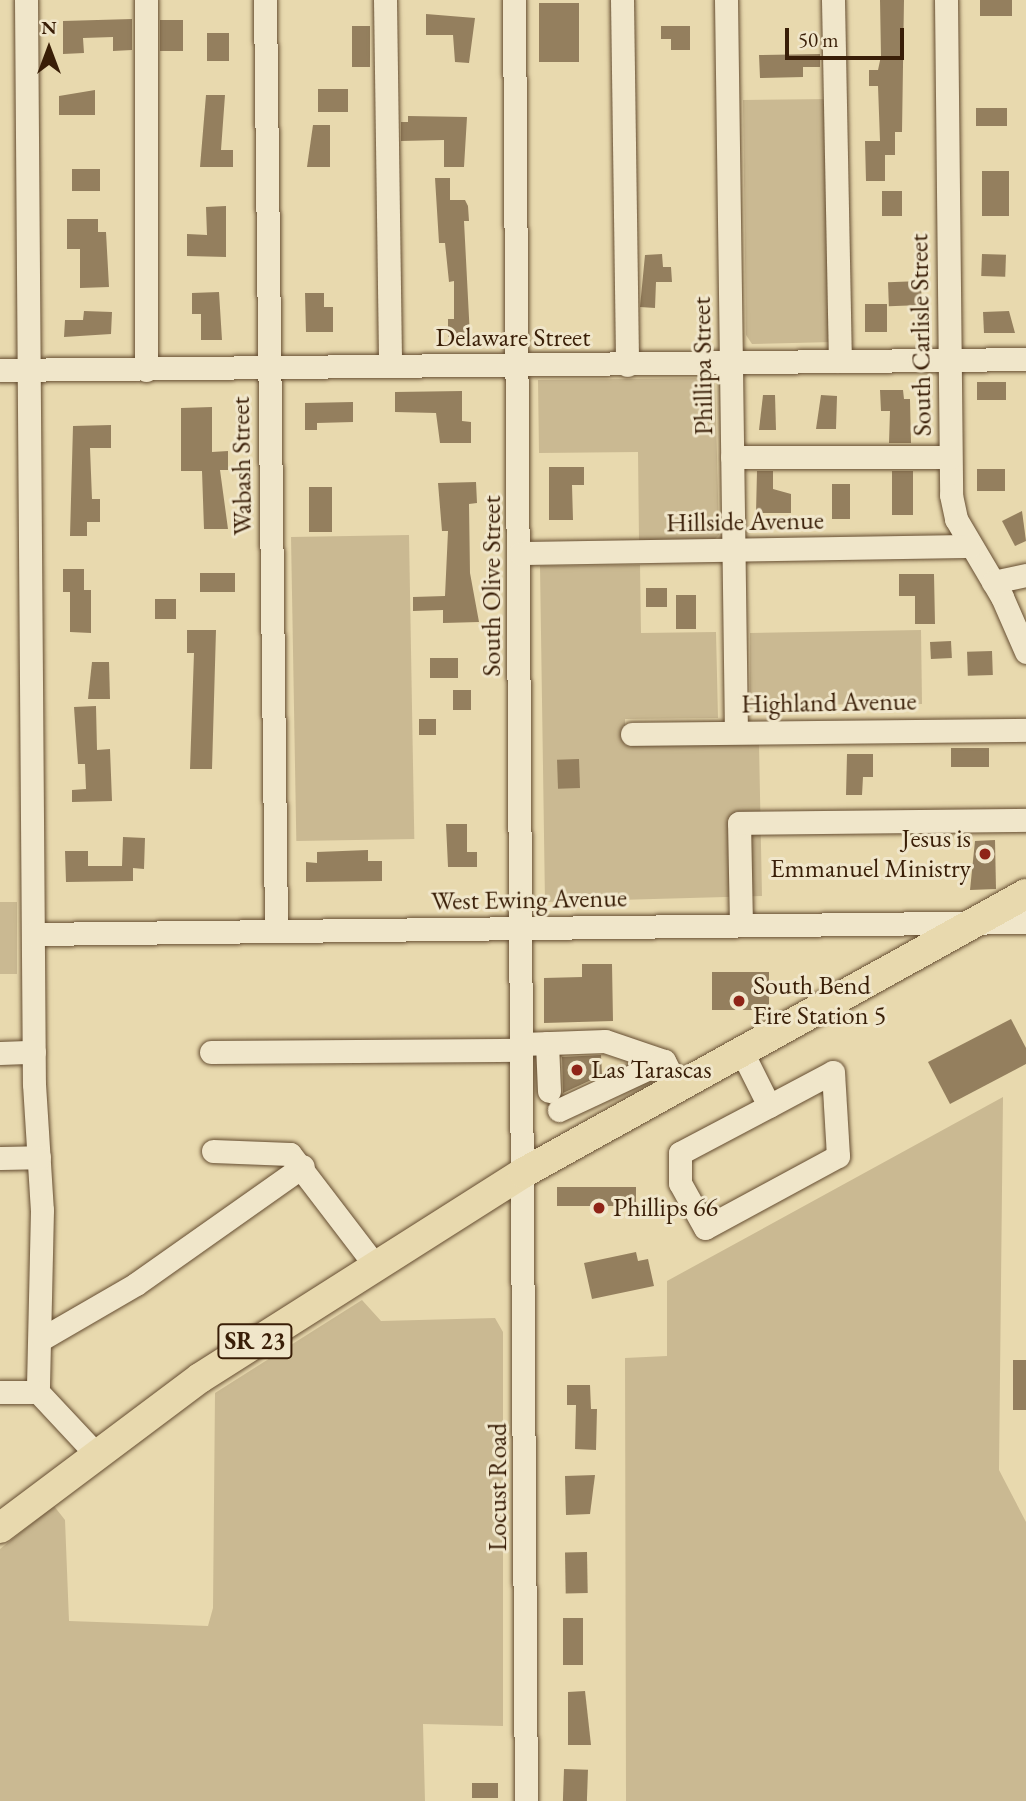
<!DOCTYPE html>
<style>
body{margin:0}
#map{position:relative;width:1026px;height:1801px;overflow:hidden;background:#e8d9ae;font-family:"EB Garamond",serif}
div>[style]{position:absolute}
.green>*{inset:0;background:#cab992;transform-origin:0 0}
.building>*{inset:0;background:#947f5e;transform-origin:0 0}
.roads{filter:drop-shadow(0 0 2px #654d31) drop-shadow(0 0 2px #654d31)}
.minor>*{height:23px;margin:-11.5px;padding:0 11.5px;transform-origin:11.5px;border-radius:11.5px;background:#f0e6ca}
.major>*{height:30px;margin:-15px;padding:0 15px;transform-origin:15px;border-radius:15px;background:#e8d9ae}
.dots>*{width:19px;height:19px;translate:-50% -50%;box-sizing:border-box;border:4px solid #f0e6ca;border-radius:50%}
span{translate:-50% -50%;white-space:nowrap;text-align:center;line-height:1.15;-webkit-text-stroke:6px #f0e6ca;paint-order:stroke}
.shield-label span{padding:2px 5px;background:#f0e6ca;border:2px solid;border-radius:5px;-webkit-text-stroke-width:0}
.shield-label{font-size:24px;color:#391e07;font-weight:700}
.street-label{font-size:26px;color:#391e07}
.poi-label{font-size:26px;color:#391e07}
.right{translate:-100% -50%;text-align:right}
.left{translate:0 -50%;text-align:left}
.north{position:absolute;left:14px;top:14px;width:70px;height:70px;-webkit-text-stroke:5px #f0e6ca;paint-order:stroke;rotate:0deg;font-size:19px;font-weight:700;line-height:28px;text-align:center;color:#391e07}
.north::after{content:'';display:block;margin:auto;width:24px;height:32px;background:#391e07;clip-path:polygon(50% 0,100% 100%,50% 72%,0 100%)}
.scale{position:absolute;left:785px;top:28px;width:119px;height:32px;box-sizing:border-box;border:4px solid #391e07;border-top:0;padding-left:9px;font-size:21px;line-height:24px;white-space:nowrap;color:#391e07;-webkit-text-stroke:5px #f0e6ca;paint-order:stroke}
</style>
<div id="map">
<div class="green">
<i style="clip-path:polygon(831px 99px,833px 342px,752px 344px,746px 335px,743px 100px)"></i>
<i style="clip-path:polygon(715px 378px,719px 535px,713px 541px,639px 541px,638px 452px,539px 453px,538px 380px)"></i>
<i style="left:409px;top:535px;width:304px;height:118px;rotate:89deg"></i>
<i style="clip-path:polygon(640px 565px,641px 633px,716px 632px,718px 718px,625px 719px,625px 745px,759px 744px,762px 896px,545px 902px,540px 566px)"></i>
<i style="clip-path:polygon(921px 630px,922px 704px,758px 705px,750px 698px,750px 633px)"></i>
<i style="left:0;top:902px;width:17px;height:72px"></i>
<i style="clip-path:polygon(1003px 1097px,999px 1470px,1026px 1522px,1026px 1801px,626px 1801px,625px 1358px,667px 1356px,667px 1281px)"></i>
<i style="clip-path:polygon(362px 1300px,381px 1321px,495px 1318px,503px 1332px,503px 1726px,423px 1724px,425px 1801px,0 1801px,0 1549px,54px 1506px,65px 1520px,69px 1621px,208px 1626px,213px 1608px,215px 1393px)"></i>
</div>
<div class="building">
<i style="clip-path:polygon(880px 0,904px 0,902px 132px,895px 132px,895px 155px,885px 155px,885px 181px,866px 181px,865px 141px,880px 141px,878px 86px,869px 86px,869px 70px,878px 70px,881px 56px)"></i>
<i style="left:980px;top:0;width:32px;height:16px"></i>
<i style="left:539px;top:3px;width:40px;height:59px"></i>
<i style="clip-path:polygon(426px 14px,475px 18px,469px 63px,455px 62px,453px 35px,426px 35px)"></i>
<i style="clip-path:polygon(132px 19px,132px 50px,113px 51px,113px 37px,83px 38px,84px 53px,63px 54px,63px 21px)"></i>
<i style="left:160px;top:20px;width:23px;height:31px"></i>
<i style="left:352px;top:26px;width:18px;height:41px"></i>
<i style="clip-path:polygon(661px 26px,690px 26px,690px 50px,671px 50px,671px 39px,661px 39px)"></i>
<i style="left:207px;top:33px;width:22px;height:28px"></i>
<i style="clip-path:polygon(820px 54px,820px 67px,803px 67px,803px 77px,760px 78px,759px 55px)"></i>
<i style="left:318px;top:89px;width:30px;height:23px"></i>
<i style="clip-path:polygon(95px 90px,95px 115px,59px 115px,59px 96px)"></i>
<i style="clip-path:polygon(206px 95px,225px 95px,221px 150px,233px 150px,233px 167px,200px 167px)"></i>
<i style="left:976px;top:108px;width:31px;height:18px"></i>
<i style="clip-path:polygon(408px 116px,467px 117px,464px 167px,444px 167px,444px 140px,401px 141px,401px 122px,408px 122px)"></i>
<i style="clip-path:polygon(313px 125px,330px 125px,330px 167px,307px 167px)"></i>
<i style="left:72px;top:169px;width:28px;height:22px"></i>
<i style="left:982px;top:171px;width:27px;height:45px"></i>
<i style="clip-path:polygon(435px 178px,450px 178px,450px 200px,465px 200px,468px 206px,469px 221px,464px 221px,470px 337px,448px 337px,448px 319px,454px 319px,454px 281px,449px 282px,445px 243px,439px 243px)"></i>
<i style="left:882px;top:191px;width:20px;height:25px"></i>
<i style="clip-path:polygon(226px 206px,226px 257px,187px 256px,187px 234px,207px 235px,206px 207px)"></i>
<i style="clip-path:polygon(67px 219px,98px 219px,98px 232px,106px 232px,109px 287px,80px 288px,80px 249px,67px 249px)"></i>
<i style="clip-path:polygon(662px 254px,663px 267px,671px 267px,672px 282px,656px 282px,655px 308px,640px 307px,645px 255px)"></i>
<i style="left:982px;top:254px;width:24px;height:22px;rotate:2deg"></i>
<i style="left:921px;top:281px;width:24px;height:33px;rotate:88deg"></i>
<i style="clip-path:polygon(219px 292px,222px 340px,201px 340px,201px 314px,192px 314px,192px 293px)"></i>
<i style="clip-path:polygon(305px 293px,324px 293px,324px 307px,333px 307px,333px 332px,306px 332px)"></i>
<i style="left:865px;top:304px;width:22px;height:28px"></i>
<i style="clip-path:polygon(84px 311px,112px 312px,111px 334px,64px 337px,65px 320px,83px 320px)"></i>
<i style="clip-path:polygon(1009px 311px,1015px 333px,984px 333px,983px 312px)"></i>
<i style="left:1006px;top:382px;width:18px;height:29px;rotate:90deg"></i>
<i style="clip-path:polygon(880px 390px,903px 390px,904px 399px,910px 399px,911px 443px,889px 443px,890px 411px,881px 411px)"></i>
<i style="clip-path:polygon(462px 391px,462px 421px,471px 422px,471px 443px,440px 443px,436px 413px,395px 412px,395px 392px)"></i>
<i style="clip-path:polygon(763px 395px,775px 395px,776px 430px,759px 430px)"></i>
<i style="clip-path:polygon(821px 395px,837px 396px,836px 429px,816px 429px)"></i>
<i style="clip-path:polygon(353px 402px,353px 422px,317px 423px,317px 430px,305px 430px,305px 403px)"></i>
<i style="clip-path:polygon(212px 407px,212px 452px,228px 451px,228px 470px,220px 470px,228px 529px,204px 529px,202px 471px,181px 471px,181px 408px)"></i>
<i style="clip-path:polygon(111px 425px,111px 448px,90px 448px,92px 499px,100px 499px,100px 522px,87px 522px,87px 536px,70px 536px,73px 426px)"></i>
<i style="clip-path:polygon(549px 467px,584px 467px,584px 485px,572px 485px,573px 520px,549px 520px)"></i>
<i style="left:977px;top:469px;width:28px;height:22px"></i>
<i style="clip-path:polygon(757px 471px,773px 471px,773px 489px,791px 494px,791px 513px,756px 513px)"></i>
<i style="left:892px;top:471px;width:21px;height:44px"></i>
<i style="clip-path:polygon(476px 482px,477px 503px,469px 504px,470px 573px,479px 622px,443px 623px,443px 610px,413px 611px,413px 597px,445px 596px,448px 531px,442px 531px,438px 483px)"></i>
<i style="left:832px;top:484px;width:18px;height:35px"></i>
<i style="left:309px;top:487px;width:23px;height:45px"></i>
<i style="clip-path:polygon(1022px 511px,1026px 541px,1015px 546px,1002px 521px)"></i>
<i style="clip-path:polygon(63px 569px,84px 569px,84px 590px,91px 590px,91px 633px,70px 632px,70px 592px,63px 592px)"></i>
<i style="left:235px;top:573px;width:19px;height:35px;rotate:90deg"></i>
<i style="clip-path:polygon(899px 574px,934px 574px,935px 624px,915px 624px,915px 596px,899px 596px)"></i>
<i style="left:646px;top:588px;width:21px;height:19px"></i>
<i style="left:676px;top:595px;width:20px;height:34px"></i>
<i style="left:155px;top:599px;width:21px;height:20px"></i>
<i style="clip-path:polygon(187px 630px,216px 630px,212px 769px,190px 769px,194px 653px,187px 653px)"></i>
<i style="left:951px;top:641px;width:17px;height:21px;rotate:87deg"></i>
<i style="left:992px;top:651px;width:24px;height:25px;rotate:88deg"></i>
<i style="left:458px;top:658px;width:20px;height:28px;rotate:90deg"></i>
<i style="clip-path:polygon(92px 662px,109px 662px,110px 699px,88px 699px)"></i>
<i style="left:453px;top:690px;width:18px;height:20px"></i>
<i style="clip-path:polygon(96px 706px,97px 750px,110px 749px,112px 801px,72px 802px,72px 790px,86px 789px,85px 764px,78px 764px,74px 707px)"></i>
<i style="left:419px;top:719px;width:17px;height:16px"></i>
<i style="left:951px;top:748px;width:38px;height:19px"></i>
<i style="clip-path:polygon(847px 754px,873px 754px,873px 777px,863px 777px,862px 795px,846px 795px)"></i>
<i style="left:579px;top:759px;width:29px;height:22px;rotate:88deg"></i>
<i style="clip-path:polygon(446px 824px,467px 824px,467px 852px,477px 852px,477px 867px,448px 867px)"></i>
<i style="clip-path:polygon(123px 837px,145px 838px,144px 869px,133px 868px,133px 881px,66px 882px,65px 851px,88px 851px,88px 866px,122px 866px)"></i>
<i style="clip-path:polygon(995px 840px,996px 889px,970px 890px,975px 841px)"></i>
<i style="clip-path:polygon(368px 850px,368px 861px,382px 861px,382px 881px,306px 882px,306px 862px,317px 863px,317px 852px)"></i>
<i style="clip-path:polygon(582px 964px,612px 964px,613px 1021px,544px 1023px,544px 978px,582px 977px)"></i>
<i style="left:712px;top:972px;width:57px;height:38px"></i>
<i style="clip-path:polygon(1011px 1019px,1026px 1048px,1026px 1064px,950px 1104px,928px 1062px)"></i>
<i style="clip-path:polygon(601px 1055px,602px 1075px,563px 1093px,562px 1057px)"></i>
<i style="left:636px;top:1187px;width:19px;height:79px;rotate:90deg"></i>
<i style="clip-path:polygon(636px 1252px,638px 1261px,648px 1259px,654px 1286px,592px 1299px,584px 1263px)"></i>
<i style="left:1013px;top:1360px;width:13px;height:50px"></i>
<i style="clip-path:polygon(567px 1385px,590px 1385px,591px 1409px,597px 1409px,596px 1450px,575px 1449px,576px 1405px,567px 1405px)"></i>
<i style="clip-path:polygon(595px 1475px,590px 1514px,566px 1515px,565px 1476px)"></i>
<i style="left:587px;top:1552px;width:41px;height:22px;rotate:89deg"></i>
<i style="left:563px;top:1618px;width:20px;height:47px"></i>
<i style="clip-path:polygon(585px 1691px,591px 1745px,568px 1745px,568px 1692px)"></i>
<i style="left:564px;top:1769px;width:24px;height:32px;rotate:2deg"></i>
<i style="left:498px;top:1783px;width:15px;height:26px;rotate:90deg"></i>
</div>
<div class="roads">
<div class="minor">
<i style="left:26px;top:0;width:1084px;rotate:89.58deg"></i>
<i style="left:34px;top:1084px;width:126px;rotate:86.4deg"></i>
<i style="left:42px;top:1210px;width:182px;rotate:91.3deg"></i>
<i style="left:38px;top:1392px;width:83px;rotate:46.9deg"></i>
<i style="left:146px;top:0;width:370px;rotate:90deg"></i>
<i style="left:265px;top:0;width:931px;rotate:89.32deg"></i>
<i style="left:385px;top:0;width:366px;rotate:89.2deg"></i>
<i style="left:514px;top:0;width:1801px;rotate:89.62deg"></i>
<i style="left:622px;top:0;width:365px;rotate:89.2deg"></i>
<i style="left:726px;top:0;width:732px;rotate:89.22deg"></i>
<i style="left:833px;top:0;width:361px;rotate:88.9deg"></i>
<i style="left:946px;top:0;width:495px;rotate:89.4deg"></i>
<i style="left:951px;top:495px;width:25px;rotate:78deg"></i>
<i style="left:956px;top:519px;width:91px;rotate:59.5deg"></i>
<i style="left:1002px;top:597px;width:60px;rotate:66.4deg"></i>
<i style="left:0;top:370px;width:1026px;rotate:-0.61deg"></i>
<i style="left:732px;top:457px;width:218px"></i>
<i style="left:520px;top:553px;width:450px;rotate:-0.9deg"></i>
<i style="left:993px;top:582px;width:34px;rotate:-12deg"></i>
<i style="left:632px;top:734px;width:394px;rotate:-0.6deg"></i>
<i style="left:741px;top:925px;width:102px;rotate:-91.1deg"></i>
<i style="left:739px;top:823px;width:287px;rotate:-0.6deg"></i>
<i style="left:33px;top:934px;width:993px;rotate:-0.69deg"></i>
<i style="left:547px;top:1043px;width:48px;rotate:87.6deg"></i>
<i style="left:522px;top:1044px;width:83px;rotate:-2.1deg"></i>
<i style="left:605px;top:1041px;width:62px;rotate:18.7deg"></i>
<i style="left:664px;top:1061px;width:30px;rotate:62deg"></i>
<i style="left:211px;top:1052px;width:311px;rotate:-0.4deg"></i>
<i style="left:742px;top:1052px;width:60px;rotate:63.4deg"></i>
<i style="left:769px;top:1106px;width:72px;rotate:-28deg"></i>
<i style="left:833px;top:1072px;width:84px;rotate:86.6deg"></i>
<i style="left:838px;top:1156px;width:151px;rotate:151.6deg"></i>
<i style="left:705px;top:1228px;width:51px;rotate:-119.1deg"></i>
<i style="left:680px;top:1183px;width:30px;rotate:-90deg"></i>
<i style="left:680px;top:1153px;width:101px;rotate:-27.8deg"></i>
<i style="left:0;top:1053px;width:34px;rotate:-2deg"></i>
<i style="left:559px;top:1110px;width:116px;rotate:-25deg"></i>
<i style="left:213px;top:1151px;width:77px;rotate:2.2deg"></i>
<i style="left:290px;top:1154px;width:140px;rotate:52.6deg"></i>
<i style="left:0;top:1158px;width:39px;rotate:-1deg"></i>
<i style="left:43px;top:1338px;width:108px;rotate:-30.1deg"></i>
<i style="left:136px;top:1284px;width:204px;rotate:-35.2deg"></i>
<i style="left:0;top:1392px;width:38px"></i>
</div>
<div class="major">
<i style="left:0;top:1528px;width:250px;rotate:-36.9deg"></i>
<i style="left:200px;top:1378px;width:383px;rotate:-32.4deg"></i>
<i style="left:523px;top:1173px;width:575px;rotate:-29.02deg"></i>
</div>
</div>
<div class="dots">
<i style="left:985px;top:854px;background:#8f2418"></i>
<i style="left:739px;top:1001px;background:#8f2418"></i>
<i style="left:577px;top:1070px;background:#8f2418"></i>
<i style="left:599px;top:1208px;background:#8f2418"></i>
</div>
<div class="shield-label">
<span style="left:255px;top:1341px">SR 23</span>
</div>
<div class="street-label">
<span style="left:921px;top:335px;rotate:-91deg">South Carlisle Street</span>
<span style="left:513px;top:338px">Delaware Street</span>
<span style="left:703px;top:366px;rotate:-91deg">Phillipa Street</span>
<span style="left:242px;top:466px;rotate:-91deg">Wabash Street</span>
<span style="left:745px;top:522px;rotate:-1deg">Hillside Avenue</span>
<span style="left:492px;top:586px;rotate:-90deg">South Olive Street</span>
<span style="left:829px;top:703px;rotate:-1deg">Highland Avenue</span>
<span style="left:529px;top:900px;rotate:-1deg">West Ewing Avenue</span>
<span style="left:498px;top:1487px;rotate:-90deg">Locust Road</span>
</div>
<div class="poi-label">
<span class="right" style="left:971px;top:854px">Jesus is<br>Emmanuel Ministry</span>
<span class="left" style="left:753px;top:1001px">South Bend<br>Fire Station 5</span>
<span class="left" style="left:591px;top:1070px">Las Tarascas</span>
<span class="left" style="left:613px;top:1208px">Phillips 66</span>
</div>
<div class="north">N</div>
<div class="scale">50 m</div>
</div>
